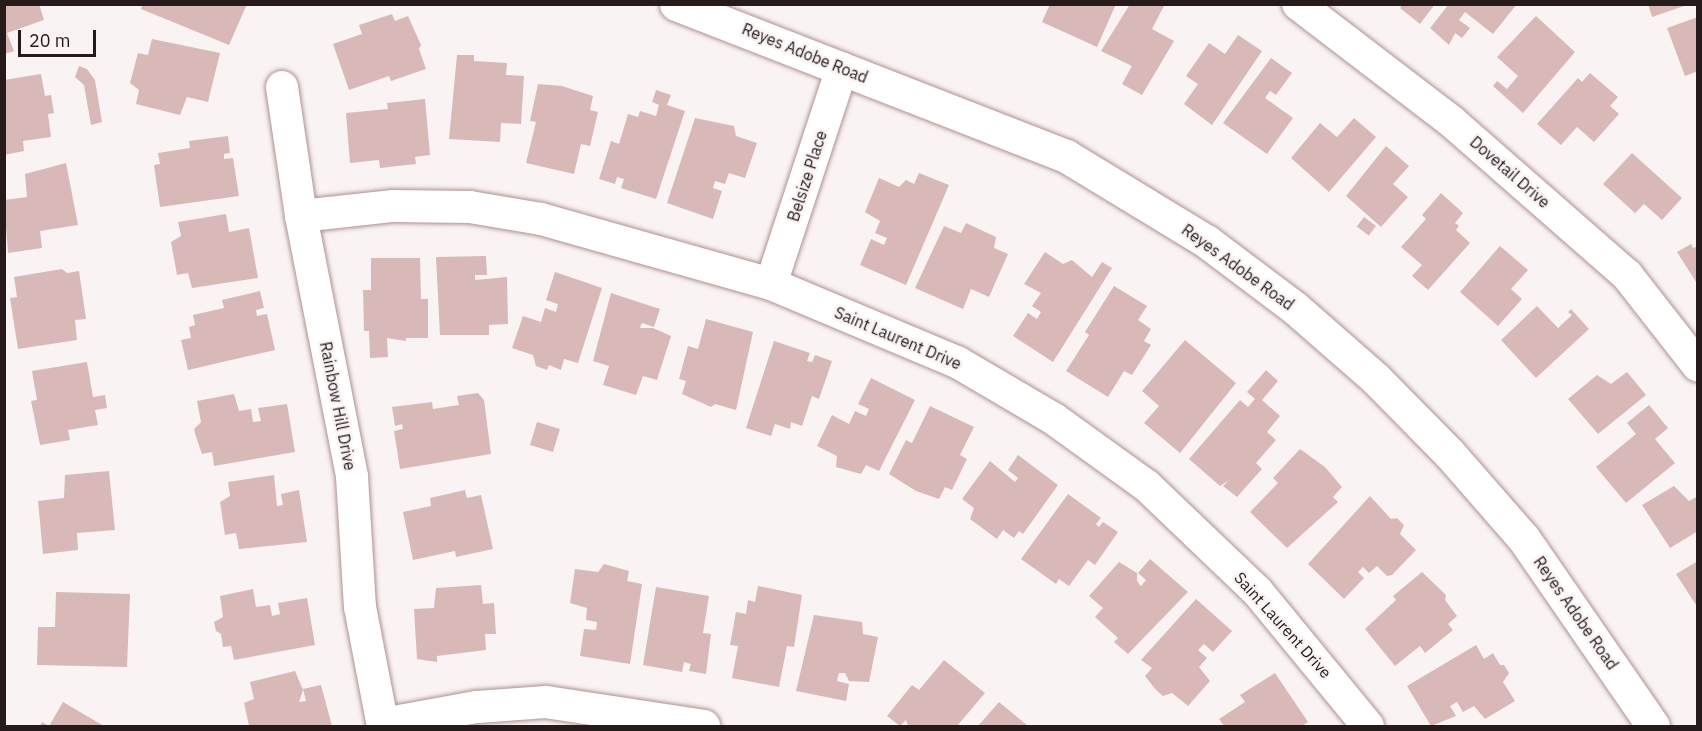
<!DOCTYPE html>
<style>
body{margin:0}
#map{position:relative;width:1702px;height:731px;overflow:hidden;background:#faf3f3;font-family:"IBM Plex Sans",sans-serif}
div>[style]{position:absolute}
.building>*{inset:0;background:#d9b8b8;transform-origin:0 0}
.roads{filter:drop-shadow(0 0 2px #b09090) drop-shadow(0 0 2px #b09090)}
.minor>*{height:32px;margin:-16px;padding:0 16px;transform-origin:16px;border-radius:16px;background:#fff}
.tertiary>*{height:33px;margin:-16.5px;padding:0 16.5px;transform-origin:16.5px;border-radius:16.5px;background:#fff}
span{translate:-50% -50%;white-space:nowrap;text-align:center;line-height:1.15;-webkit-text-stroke:5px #faf3f3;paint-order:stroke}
.street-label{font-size:16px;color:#261a1b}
.frame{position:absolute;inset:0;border:6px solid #261a1b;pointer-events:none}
.scale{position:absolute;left:18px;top:30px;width:78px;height:27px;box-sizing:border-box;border:3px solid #261a1b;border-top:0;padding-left:8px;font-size:18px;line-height:21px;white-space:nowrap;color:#261a1b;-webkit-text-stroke:4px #faf3f3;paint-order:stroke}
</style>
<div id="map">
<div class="building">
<i style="clip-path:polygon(4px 4px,39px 4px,44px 20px,7px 33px,14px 51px,4px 54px)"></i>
<i style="clip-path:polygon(143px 4px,247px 4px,229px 45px,141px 9px)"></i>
<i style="clip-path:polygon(1050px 4px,1116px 4px,1097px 47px,1042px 22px)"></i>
<i style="clip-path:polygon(1130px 4px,1165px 4px,1152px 29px,1174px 41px,1142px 95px,1122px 84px,1132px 66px,1101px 51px)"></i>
<i style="clip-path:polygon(1403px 4px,1435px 4px,1420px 24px,1400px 8px)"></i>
<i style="clip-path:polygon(1449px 4px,1517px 4px,1493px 34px,1465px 12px,1459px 20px,1470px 28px,1462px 38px,1455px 33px,1449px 45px,1430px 28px)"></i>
<i style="clip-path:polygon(1648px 4px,1687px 4px,1687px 5px,1652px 17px)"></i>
<i style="clip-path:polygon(392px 14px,395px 21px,408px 16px,421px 45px,419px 49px,426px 69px,391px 81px,389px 76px,349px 90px,333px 44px,362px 34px,359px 25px)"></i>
<i style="clip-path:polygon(1536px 16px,1575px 52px,1523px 113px,1493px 86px,1497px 81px,1507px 89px,1518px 76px,1497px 57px)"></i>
<i style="clip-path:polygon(1698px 17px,1698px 71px,1685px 76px,1667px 28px)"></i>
<i style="clip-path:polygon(1238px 35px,1262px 51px,1212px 125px,1184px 104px,1198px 84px,1186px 76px,1209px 43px,1225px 54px)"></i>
<i style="clip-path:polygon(152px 39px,220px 53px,208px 102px,187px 97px,180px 115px,136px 104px,139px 90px,130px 83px,138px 53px,148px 55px)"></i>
<i style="clip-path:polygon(457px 55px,474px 55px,474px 61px,507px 63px,506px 75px,524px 76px,521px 124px,501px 123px,500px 142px,449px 139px)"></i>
<i style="clip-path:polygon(1271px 58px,1292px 73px,1276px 95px,1270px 91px,1265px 98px,1293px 118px,1267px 154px,1223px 123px)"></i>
<i style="clip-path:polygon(79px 66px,87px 69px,95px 80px,102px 122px,91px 125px,84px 85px,75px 77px)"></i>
<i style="clip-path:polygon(1590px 73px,1618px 97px,1610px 106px,1619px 114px,1594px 142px,1577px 127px,1561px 145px,1537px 124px,1578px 78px,1582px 82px)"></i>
<i style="clip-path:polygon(41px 74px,45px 96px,51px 95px,54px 113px,48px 114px,51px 137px,23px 141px,24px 151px,4px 155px,4px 80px)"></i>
<i style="clip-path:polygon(538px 84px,562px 86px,593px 96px,590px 110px,598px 112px,590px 146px,581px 144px,574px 174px,526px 163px,536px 122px,530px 121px)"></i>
<i style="clip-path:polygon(656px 90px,671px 95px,667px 105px,685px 111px,656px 199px,621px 188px,624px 179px,617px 177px,615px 184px,599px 179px,611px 141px,619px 144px,628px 114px,638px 117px,640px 111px,656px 116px,659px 105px,652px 102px)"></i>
<i style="clip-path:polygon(425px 99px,430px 155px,415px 157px,416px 164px,380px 168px,379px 160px,350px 163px,346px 113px,388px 109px,387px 103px)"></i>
<i style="clip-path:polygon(695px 118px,734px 126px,736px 136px,757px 143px,745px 178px,729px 173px,725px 184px,715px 181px,713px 188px,722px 191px,713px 219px,667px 203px)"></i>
<i style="clip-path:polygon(1354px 118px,1376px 137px,1329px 192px,1291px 158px,1320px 123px,1337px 137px)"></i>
<i style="clip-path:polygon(228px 136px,230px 153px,224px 154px,224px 159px,233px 158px,239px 196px,160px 207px,154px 165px,160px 164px,158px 153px,190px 148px,189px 141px)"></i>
<i style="clip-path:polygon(1386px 146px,1409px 166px,1393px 184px,1408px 197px,1381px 227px,1346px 196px)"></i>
<i style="clip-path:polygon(1632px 153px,1682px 198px,1662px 220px,1644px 204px,1635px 213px,1603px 184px)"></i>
<i style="clip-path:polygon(66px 163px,78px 225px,40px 231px,42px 248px,8px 253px,4px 200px,27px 197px,25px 174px)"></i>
<i style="clip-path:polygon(919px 173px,949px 185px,906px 285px,860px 265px,871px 239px,884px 245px,887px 238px,875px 233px,880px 221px,865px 212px,879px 178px,899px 187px,906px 180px,914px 184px)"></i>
<i style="clip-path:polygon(1441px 193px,1463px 213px,1455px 223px,1459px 226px,1456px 230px,1470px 243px,1428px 290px,1412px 276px,1422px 265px,1401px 247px,1426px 219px,1422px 215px)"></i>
<i style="clip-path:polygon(226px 214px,229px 232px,249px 228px,258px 278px,192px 288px,188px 273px,177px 275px,171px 242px,181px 236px,178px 222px)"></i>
<i style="left:1364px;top:217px;width:15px;height:12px;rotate:37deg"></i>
<i style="clip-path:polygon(966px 223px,996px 237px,994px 248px,1008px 254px,989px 297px,971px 289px,963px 309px,915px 288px,944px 226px,961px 233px)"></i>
<i style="clip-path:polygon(1691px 244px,1693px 248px,1698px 246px,1698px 285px,1677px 252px)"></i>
<i style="clip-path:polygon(1500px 246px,1528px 270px,1511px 289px,1522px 299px,1498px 326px,1460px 292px)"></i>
<i style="clip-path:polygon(1045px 252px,1063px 264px,1072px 260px,1092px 277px,1102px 262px,1112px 268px,1053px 362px,1013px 336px,1028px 313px,1037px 319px,1041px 312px,1032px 306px,1041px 293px,1024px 284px)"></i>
<i style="clip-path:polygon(486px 256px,487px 275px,475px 275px,475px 280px,507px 277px,508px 324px,489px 325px,489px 335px,440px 335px,436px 257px)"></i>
<i style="clip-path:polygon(371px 258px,420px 258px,421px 299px,428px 299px,428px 338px,406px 338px,406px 341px,387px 338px,388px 357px,370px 358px,369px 331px,364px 331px,363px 290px,371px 290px)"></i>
<i style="clip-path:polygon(62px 269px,67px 273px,79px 271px,86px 319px,75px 320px,77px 340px,18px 349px,10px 298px,17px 297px,14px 277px)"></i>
<i style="clip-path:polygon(555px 272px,602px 288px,578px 363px,564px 359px,561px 370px,549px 365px,547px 370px,536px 366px,533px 355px,512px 348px,523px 316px,541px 322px,545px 308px,556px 312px,558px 304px,546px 300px)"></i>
<i style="clip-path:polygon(1114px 286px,1147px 306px,1138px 320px,1151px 329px,1144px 341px,1151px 345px,1132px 375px,1124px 371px,1108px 397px,1066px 371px,1089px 335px,1085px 332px)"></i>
<i style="clip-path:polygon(260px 291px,264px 308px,256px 310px,257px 316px,267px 314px,275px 350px,188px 370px,181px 340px,191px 338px,189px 327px,195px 325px,193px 315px,224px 308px,222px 300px)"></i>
<i style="clip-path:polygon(611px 293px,660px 309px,654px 327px,642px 323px,640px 328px,653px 328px,671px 336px,657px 380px,643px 376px,636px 395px,603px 385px,609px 366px,593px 361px)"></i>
<i style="clip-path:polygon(1537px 306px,1558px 328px,1572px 315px,1568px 312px,1571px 309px,1589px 329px,1536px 378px,1501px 340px)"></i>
<i style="clip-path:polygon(706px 319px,753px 332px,736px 410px,715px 404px,711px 407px,682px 394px,686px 381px,679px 379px,688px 346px,698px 349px)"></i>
<i style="clip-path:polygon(1185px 340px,1236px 383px,1180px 453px,1144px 423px,1159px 406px,1142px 391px)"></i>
<i style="clip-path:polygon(774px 341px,810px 353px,807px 361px,812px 362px,815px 355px,832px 361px,819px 399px,812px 396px,802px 426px,791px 422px,790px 429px,775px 424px,771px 436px,746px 428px)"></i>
<i style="clip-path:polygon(87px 362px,93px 397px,105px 395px,107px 408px,95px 410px,98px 425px,68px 430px,70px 440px,40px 445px,31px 401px,37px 400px,32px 371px)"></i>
<i style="clip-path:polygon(1266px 370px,1278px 381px,1262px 400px,1280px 416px,1267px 432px,1276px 440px,1256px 463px,1262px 469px,1237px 497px,1223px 486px,1229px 480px,1220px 486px,1189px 459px,1240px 400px,1248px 407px,1255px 399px,1247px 392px)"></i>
<i style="clip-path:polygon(1627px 372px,1646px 395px,1598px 434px,1568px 399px,1597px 375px,1611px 384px)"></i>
<i style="clip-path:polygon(871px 378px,915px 400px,879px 471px,866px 465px,861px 474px,836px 467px,837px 456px,817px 446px,832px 415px,849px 424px,855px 411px,866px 416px,869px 409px,858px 404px)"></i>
<i style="clip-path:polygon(478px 393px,484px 400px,491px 454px,400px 469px,394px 431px,403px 429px,402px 424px,395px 426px,392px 407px,432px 402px,433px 409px,459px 405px,457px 396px)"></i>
<i style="clip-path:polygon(234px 394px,239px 411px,251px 409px,253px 422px,261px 421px,258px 408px,287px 404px,295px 452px,214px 466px,212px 452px,202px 454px,196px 437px,194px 429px,201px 422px,197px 401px)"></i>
<i style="clip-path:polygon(1649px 405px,1668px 428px,1655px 439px,1675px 463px,1626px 503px,1596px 467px,1636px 434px,1627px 423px)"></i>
<i style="clip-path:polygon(930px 406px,974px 427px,960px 455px,967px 459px,952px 490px,945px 487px,939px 499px,916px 491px,889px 474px,906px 440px,912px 443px)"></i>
<i style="left:537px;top:422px;width:24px;height:24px;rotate:17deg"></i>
<i style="clip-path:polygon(1300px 449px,1325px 467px,1342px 487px,1333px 497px,1338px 502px,1287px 548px,1250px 512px,1278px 483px,1273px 478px)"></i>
<i style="clip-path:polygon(1018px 455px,1058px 485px,1023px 534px,1019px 531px,1014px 538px,1003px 530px,997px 539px,970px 519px,974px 508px,962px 499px,990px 461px,1015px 482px,1018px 478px,1008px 470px)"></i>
<i style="clip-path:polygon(109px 471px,115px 530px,77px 533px,78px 550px,43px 554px,38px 501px,64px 498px,65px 475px)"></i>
<i style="clip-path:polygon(274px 475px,277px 506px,283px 505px,281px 494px,299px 490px,307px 542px,239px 549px,236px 533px,225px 535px,220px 502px,230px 496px,228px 482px)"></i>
<i style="clip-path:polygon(1674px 486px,1689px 501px,1698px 496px,1698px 531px,1670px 548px,1642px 505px)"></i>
<i style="clip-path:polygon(465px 490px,467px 498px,481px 495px,493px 549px,456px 557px,455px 551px,413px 560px,403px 512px,431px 506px,430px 498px)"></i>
<i style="clip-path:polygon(1068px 494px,1101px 518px,1096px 524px,1099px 527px,1103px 522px,1118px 532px,1095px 565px,1088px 560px,1069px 586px,1059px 579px,1056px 584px,1021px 559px)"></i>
<i style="clip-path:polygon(1370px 496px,1391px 519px,1397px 518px,1404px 525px,1400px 534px,1416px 550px,1392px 575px,1387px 576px,1377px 566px,1369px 573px,1363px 567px,1358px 572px,1364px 578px,1344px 599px,1308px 564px)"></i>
<i style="clip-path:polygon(1150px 559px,1188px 592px,1128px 654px,1114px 642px,1118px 638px,1095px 617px,1103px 608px,1089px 596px,1119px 562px,1137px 573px,1137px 581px,1141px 586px,1146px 580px,1138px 573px)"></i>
<i style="clip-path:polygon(1698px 561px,1698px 608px,1676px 574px)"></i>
<i style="clip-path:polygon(604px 564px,629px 571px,627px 581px,642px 584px,630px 664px,580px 656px,584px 629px,596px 630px,597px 622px,586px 620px,587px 608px,570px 603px,575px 569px,598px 572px)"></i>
<i style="clip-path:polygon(1422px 572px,1446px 595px,1445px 600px,1457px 616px,1448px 624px,1453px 630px,1425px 653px,1420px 646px,1395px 666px,1365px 629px,1396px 600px,1393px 596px)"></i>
<i style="clip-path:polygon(481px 585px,483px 604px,494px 603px,496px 634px,485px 634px,486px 650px,437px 656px,437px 662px,417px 659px,414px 609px,434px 608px,436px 588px)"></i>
<i style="clip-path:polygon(758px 586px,802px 595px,794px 647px,787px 646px,779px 687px,732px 678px,738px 646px,730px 645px,736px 612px,746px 614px,748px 600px,755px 602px)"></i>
<i style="clip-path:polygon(656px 587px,709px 596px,703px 633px,711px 634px,706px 674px,689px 671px,691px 664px,684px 662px,682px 672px,643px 665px)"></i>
<i style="clip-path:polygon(253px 589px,256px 607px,270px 605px,272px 616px,280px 614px,278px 603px,307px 598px,315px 645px,234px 660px,231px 646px,223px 647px,221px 634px,216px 631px,214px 622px,223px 617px,220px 596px)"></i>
<i style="clip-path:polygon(56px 592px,130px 594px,127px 667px,37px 665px,38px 627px,55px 627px)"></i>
<i style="clip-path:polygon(1196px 599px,1232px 631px,1213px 652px,1204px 644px,1198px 650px,1207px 658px,1199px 667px,1210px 681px,1188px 706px,1172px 693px,1163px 696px,1156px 690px,1145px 676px,1152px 668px,1141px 660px)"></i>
<i style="clip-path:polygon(814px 615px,862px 622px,863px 634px,878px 637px,869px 682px,849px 681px,845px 673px,839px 673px,837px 681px,849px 684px,846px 701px,796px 691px)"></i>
<i style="clip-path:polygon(1476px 645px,1484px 659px,1493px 653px,1500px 665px,1504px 665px,1509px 673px,1503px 682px,1515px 701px,1485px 719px,1474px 706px,1463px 712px,1457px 702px,1450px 706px,1456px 716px,1431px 726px,1407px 686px)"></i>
<i style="clip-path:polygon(944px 660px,985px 693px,957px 726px,908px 726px,906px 720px,900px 726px,887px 716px,912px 685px,919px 690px)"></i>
<i style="clip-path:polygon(295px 671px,303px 690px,299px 702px,306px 701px,303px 689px,321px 685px,332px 726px,249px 726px,244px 703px,254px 699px,250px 682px)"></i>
<i style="clip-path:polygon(1275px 673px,1308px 722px,1302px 726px,1224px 726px,1219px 719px,1245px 702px,1240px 695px)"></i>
<i style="clip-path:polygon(63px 702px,104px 726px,40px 726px,42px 722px,49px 726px)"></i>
<i style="clip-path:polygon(999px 702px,1028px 726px,978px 726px)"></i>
</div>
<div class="roads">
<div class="minor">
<i style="left:1298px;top:4px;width:193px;rotate:37.4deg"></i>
<i style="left:1451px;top:121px;width:234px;rotate:41.2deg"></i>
<i style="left:1627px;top:275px;width:115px;rotate:52deg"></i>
<i style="left:282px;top:87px;width:130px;rotate:81.6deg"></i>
<i style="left:301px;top:216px;width:266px;rotate:78.9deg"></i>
<i style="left:352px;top:477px;width:130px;rotate:86.5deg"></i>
<i style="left:360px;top:607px;width:121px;rotate:79.1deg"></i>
<i style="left:301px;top:216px;width:93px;rotate:-6.2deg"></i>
<i style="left:393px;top:206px;width:77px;rotate:0.7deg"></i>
<i style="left:470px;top:207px;width:72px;rotate:9.6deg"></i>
<i style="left:541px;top:219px;width:239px;rotate:15.8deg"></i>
<i style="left:771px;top:284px;width:202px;rotate:22.8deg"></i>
<i style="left:957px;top:362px;width:113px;rotate:30.4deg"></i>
<i style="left:1054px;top:419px;width:115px;rotate:35.8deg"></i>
<i style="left:1147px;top:486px;width:152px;rotate:43.7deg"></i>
<i style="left:1257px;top:591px;width:175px;rotate:50.6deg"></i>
<i style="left:771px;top:284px;width:227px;rotate:-71.8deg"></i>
<i style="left:383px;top:724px;width:96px;rotate:-10.3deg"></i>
<i style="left:477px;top:707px;width:69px;rotate:-4.1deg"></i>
<i style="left:546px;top:702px;width:160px;rotate:8.6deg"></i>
</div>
<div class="tertiary">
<i style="left:676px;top:4px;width:419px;rotate:21.3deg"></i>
<i style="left:1066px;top:156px;width:164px;rotate:31.3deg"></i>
<i style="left:1206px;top:241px;width:111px;rotate:37deg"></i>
<i style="left:1295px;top:308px;width:108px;rotate:41.2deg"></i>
<i style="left:1376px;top:379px;width:104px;rotate:45.4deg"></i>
<i style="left:1449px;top:453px;width:114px;rotate:48.9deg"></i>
<i style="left:1524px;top:539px;width:227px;rotate:55.4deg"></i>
</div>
</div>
<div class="street-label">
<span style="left:805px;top:53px;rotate:22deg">Reyes Adobe Road</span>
<span style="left:1510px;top:172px;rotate:41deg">Dovetail Drive</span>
<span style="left:807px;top:176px;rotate:-72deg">Belsize Place</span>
<span style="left:1238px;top:267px;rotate:36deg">Reyes Adobe Road</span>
<span style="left:898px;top:338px;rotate:23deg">Saint Laurent Drive</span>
<span style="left:338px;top:406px;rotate:79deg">Rainbow Hill Drive</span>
<span style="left:1576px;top:613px;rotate:55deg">Reyes Adobe Road</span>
<span style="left:1283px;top:625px;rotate:48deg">Saint Laurent Drive</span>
</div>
<div class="frame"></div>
<div class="scale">20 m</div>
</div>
